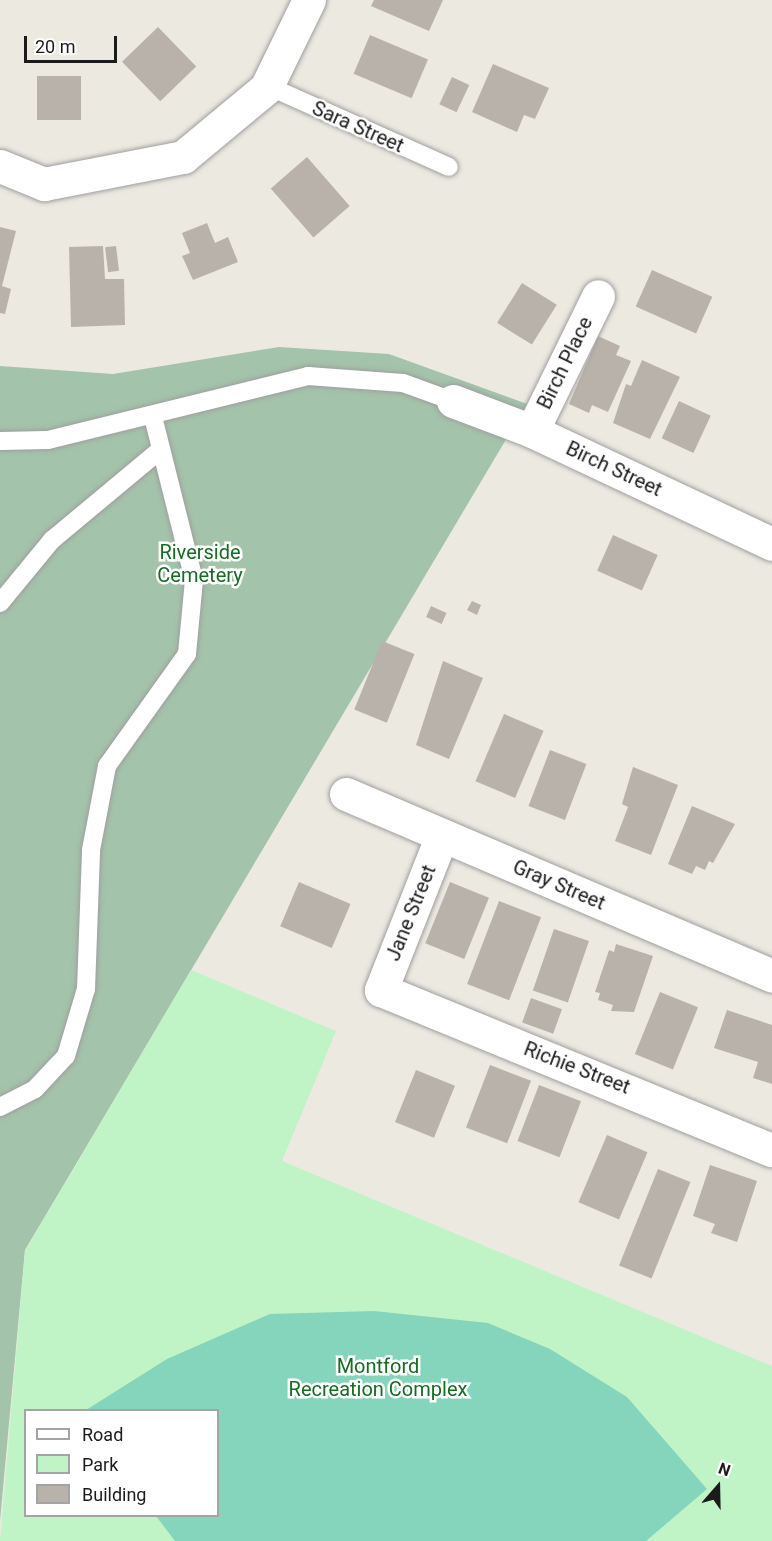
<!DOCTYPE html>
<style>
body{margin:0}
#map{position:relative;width:772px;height:1541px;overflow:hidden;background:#ece9e1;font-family:Roboto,sans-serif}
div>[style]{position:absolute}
.cemetery>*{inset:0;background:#a4c3ab}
.park>*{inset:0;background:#c0f4c7}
.pitch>*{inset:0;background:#84d5bb}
.building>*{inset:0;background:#b8b2ab;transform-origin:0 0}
.roads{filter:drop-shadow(0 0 2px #9f9f9f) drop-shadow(0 0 2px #9f9f9f)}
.lane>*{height:18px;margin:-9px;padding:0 9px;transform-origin:9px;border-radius:9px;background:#fff}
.street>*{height:33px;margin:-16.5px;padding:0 16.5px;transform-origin:16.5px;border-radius:16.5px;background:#fff}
span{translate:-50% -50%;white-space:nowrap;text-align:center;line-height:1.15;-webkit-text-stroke:5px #fff;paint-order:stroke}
.street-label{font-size:20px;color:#1b1b1b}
.park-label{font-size:20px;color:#136e20}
.legend{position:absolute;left:24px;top:1409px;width:195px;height:108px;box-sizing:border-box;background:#fff;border:2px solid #a4a4a4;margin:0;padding:8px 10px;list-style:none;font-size:18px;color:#1b1b1b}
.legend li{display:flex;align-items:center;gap:12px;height:30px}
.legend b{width:30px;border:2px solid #a4a4a4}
.north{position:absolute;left:688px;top:1457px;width:60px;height:60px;-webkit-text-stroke:4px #fff;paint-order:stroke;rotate:20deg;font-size:16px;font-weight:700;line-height:24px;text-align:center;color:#1b1b1b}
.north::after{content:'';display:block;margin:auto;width:21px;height:27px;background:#1b1b1b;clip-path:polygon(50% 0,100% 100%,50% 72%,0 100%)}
.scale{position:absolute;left:24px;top:36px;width:93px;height:27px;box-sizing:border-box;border:3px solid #1b1b1b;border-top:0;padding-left:8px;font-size:18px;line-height:21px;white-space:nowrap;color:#1b1b1b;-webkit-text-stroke:4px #fff;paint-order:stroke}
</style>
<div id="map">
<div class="cemetery">
<i style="clip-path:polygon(279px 347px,389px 354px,527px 404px,25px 1250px,0 1521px,0 366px,113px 374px)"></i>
</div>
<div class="park">
<i style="clip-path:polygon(evenodd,191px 970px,336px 1031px,282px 1161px,772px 1366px,772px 1541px,0 1541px,25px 1251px,191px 970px,26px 1410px,218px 1410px,218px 1516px,26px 1516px,26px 1410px)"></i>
</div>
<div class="pitch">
<i style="clip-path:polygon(374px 1311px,488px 1323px,550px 1349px,627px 1397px,707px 1489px,646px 1541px,175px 1541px,156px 1516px,218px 1516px,218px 1410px,86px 1410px,167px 1359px,270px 1314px)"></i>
</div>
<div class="building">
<i style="clip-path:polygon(374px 0,443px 0,429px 31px,371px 6px)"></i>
<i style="left:158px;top:27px;width:55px;height:50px;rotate:46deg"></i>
<i style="left:370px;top:35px;width:63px;height:42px;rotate:23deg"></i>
<i style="clip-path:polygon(493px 64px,549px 88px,535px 119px,524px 115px,517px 132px,472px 112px)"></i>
<i style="left:37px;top:76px;width:44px;height:44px"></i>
<i style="left:452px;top:77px;width:19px;height:30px;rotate:25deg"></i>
<i style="left:307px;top:157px;width:65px;height:48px;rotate:49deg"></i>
<i style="clip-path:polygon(207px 223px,215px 243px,228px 237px,238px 262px,193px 280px,182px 256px,190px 253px,182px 233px)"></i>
<i style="clip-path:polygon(0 227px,16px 231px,2px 286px,11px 289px,5px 314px,0 313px)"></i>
<i style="clip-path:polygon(103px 246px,105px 279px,124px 279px,125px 325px,71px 327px,69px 247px)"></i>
<i style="left:116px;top:246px;width:25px;height:11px;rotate:83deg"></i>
<i style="left:652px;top:270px;width:66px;height:40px;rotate:24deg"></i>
<i style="left:522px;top:283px;width:41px;height:47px;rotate:32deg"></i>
<i style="clip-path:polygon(598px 336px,620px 346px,616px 355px,631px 361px,608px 412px,592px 405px,589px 413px,569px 404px)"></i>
<i style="clip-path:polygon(642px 360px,680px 377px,650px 439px,613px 423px,626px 384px,631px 386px)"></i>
<i style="left:679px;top:401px;width:35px;height:41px;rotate:25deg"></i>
<i style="left:613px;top:535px;width:49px;height:39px;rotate:24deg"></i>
<i style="clip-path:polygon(472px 601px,481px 605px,477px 615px,467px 610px)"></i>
<i style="left:431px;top:606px;width:17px;height:12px;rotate:24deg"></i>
<i style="left:382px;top:641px;width:35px;height:74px;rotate:22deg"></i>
<i style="clip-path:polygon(443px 661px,483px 678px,449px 759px,416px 745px)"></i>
<i style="left:504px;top:714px;width:43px;height:73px;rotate:23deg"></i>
<i style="left:550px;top:750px;width:39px;height:60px;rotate:21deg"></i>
<i style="clip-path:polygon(633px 767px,678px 785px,651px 855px,615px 841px,628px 807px,622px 804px)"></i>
<i style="clip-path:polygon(692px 806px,735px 824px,713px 863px,709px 861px,705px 870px,696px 866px,692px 874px,668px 864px)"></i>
<i style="left:299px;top:882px;width:56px;height:48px;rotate:23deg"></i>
<i style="left:450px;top:882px;width:42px;height:66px;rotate:22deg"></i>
<i style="left:499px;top:901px;width:45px;height:89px;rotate:21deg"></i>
<i style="left:554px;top:929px;width:37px;height:65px;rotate:19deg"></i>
<i style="clip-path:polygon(616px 944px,653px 956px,634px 1012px,611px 1011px,613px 1005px,598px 1000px,600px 993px,595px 992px,609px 950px,614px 952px)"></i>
<i style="left:660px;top:992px;width:41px;height:67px;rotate:22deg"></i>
<i style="left:531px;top:998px;width:33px;height:26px;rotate:20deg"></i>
<i style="clip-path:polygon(727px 1010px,772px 1025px,772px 1084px,753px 1078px,758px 1062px,714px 1048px)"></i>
<i style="left:490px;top:1065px;width:44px;height:67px;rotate:21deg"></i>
<i style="left:416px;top:1070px;width:42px;height:56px;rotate:22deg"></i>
<i style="left:539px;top:1085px;width:45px;height:60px;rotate:21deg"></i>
<i style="left:607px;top:1135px;width:44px;height:73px;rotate:23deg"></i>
<i style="clip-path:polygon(710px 1165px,757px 1181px,737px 1242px,711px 1233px,715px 1224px,693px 1216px)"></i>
<i style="left:658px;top:1169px;width:35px;height:104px;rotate:22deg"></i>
</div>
<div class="roads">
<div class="lane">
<i style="left:268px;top:86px;width:198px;rotate:24.1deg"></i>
<i style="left:0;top:441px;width:48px;rotate:-1.2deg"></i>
<i style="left:48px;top:440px;width:268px;rotate:-13.8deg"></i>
<i style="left:308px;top:376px;width:95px;rotate:4.2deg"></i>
<i style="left:403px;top:383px;width:53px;rotate:19.8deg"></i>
<i style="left:0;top:603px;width:82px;rotate:-50.5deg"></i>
<i style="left:52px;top:540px;width:141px;rotate:-39.8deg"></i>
<i style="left:0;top:1107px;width:39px;rotate:-27deg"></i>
<i style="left:35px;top:1089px;width:45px;rotate:-46.8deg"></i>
<i style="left:66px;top:1056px;width:70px;rotate:-73.4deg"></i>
<i style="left:86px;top:989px;width:139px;rotate:-87.9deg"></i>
<i style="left:91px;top:850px;width:86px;rotate:-79.2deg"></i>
<i style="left:107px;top:766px;width:138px;rotate:-54.5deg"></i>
<i style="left:187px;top:654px;width:74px;rotate:-84.6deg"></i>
<i style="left:194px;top:580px;width:168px;rotate:-104.1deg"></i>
</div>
<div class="street">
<i style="left:0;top:166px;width:48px;rotate:22.2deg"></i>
<i style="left:44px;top:184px;width:142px;rotate:-11deg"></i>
<i style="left:183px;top:157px;width:108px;rotate:-39.7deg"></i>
<i style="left:266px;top:88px;width:98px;rotate:-64deg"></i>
<i style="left:453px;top:401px;width:85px;rotate:20.8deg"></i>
<i style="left:532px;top:431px;width:265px;rotate:25.2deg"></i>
<i style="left:532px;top:431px;width:150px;rotate:-63.9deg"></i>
<i style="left:346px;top:794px;width:463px;rotate:23.1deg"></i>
<i style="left:442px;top:835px;width:167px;rotate:111.5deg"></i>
<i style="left:381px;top:990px;width:422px;rotate:22.3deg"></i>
</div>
</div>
<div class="street-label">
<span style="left:358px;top:127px;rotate:24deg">Sara Street</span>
<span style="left:565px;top:363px;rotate:-64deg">Birch Place</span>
<span style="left:614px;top:469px;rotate:25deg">Birch Street</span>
<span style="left:559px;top:885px;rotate:23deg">Gray Street</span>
<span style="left:411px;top:913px;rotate:-68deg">Jane Street</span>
<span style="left:577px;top:1068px;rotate:21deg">Richie Street</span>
</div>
<div class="park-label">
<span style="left:200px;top:564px">Riverside<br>Cemetery</span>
<span style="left:378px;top:1378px">Montford<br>Recreation Complex</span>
</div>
<ul class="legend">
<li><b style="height:8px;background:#fff"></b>Road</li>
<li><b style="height:16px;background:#c0f4c7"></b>Park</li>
<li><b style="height:16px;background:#b8b2ab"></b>Building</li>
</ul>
<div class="north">N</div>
<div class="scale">20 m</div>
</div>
